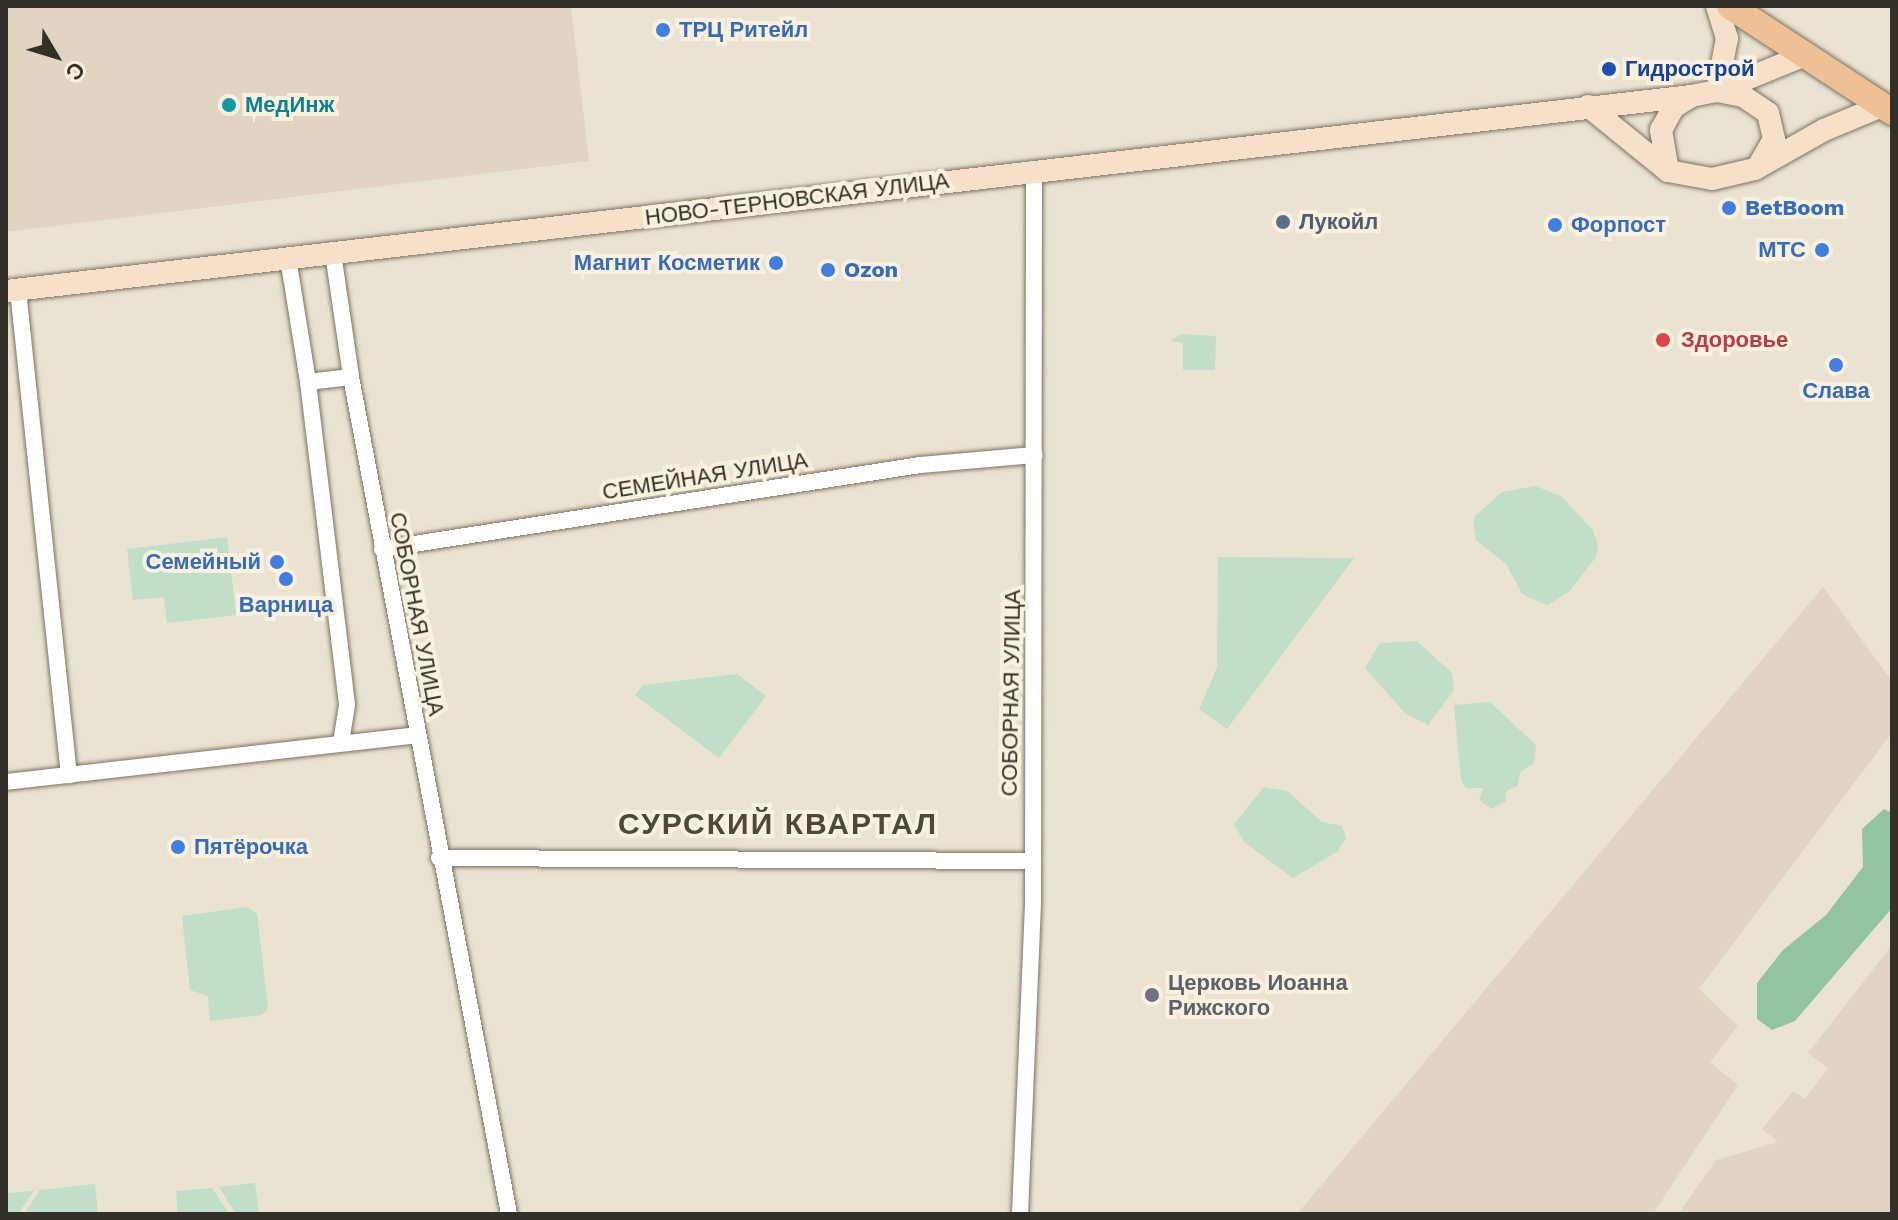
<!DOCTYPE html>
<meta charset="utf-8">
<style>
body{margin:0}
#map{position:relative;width:1898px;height:1220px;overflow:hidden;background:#ebe3d1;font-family:"Work Sans",sans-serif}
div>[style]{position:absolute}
.industrial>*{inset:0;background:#e1d5c1}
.green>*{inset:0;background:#c0dec8}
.forest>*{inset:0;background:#93c4a2}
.roads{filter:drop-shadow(0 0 2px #7b7363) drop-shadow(0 0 2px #7b7363)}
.minor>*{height:16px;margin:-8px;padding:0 8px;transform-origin:8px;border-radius:8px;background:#fff}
.secondary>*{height:22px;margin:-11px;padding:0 11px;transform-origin:11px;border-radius:11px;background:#f7e0ca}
.primary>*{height:26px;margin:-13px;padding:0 13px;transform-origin:13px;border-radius:13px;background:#eec194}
.dots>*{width:22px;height:22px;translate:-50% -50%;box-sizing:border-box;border:4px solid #f9f0de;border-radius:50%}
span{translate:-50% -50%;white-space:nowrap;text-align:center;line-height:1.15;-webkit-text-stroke:8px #f9f0de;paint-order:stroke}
.shop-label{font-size:22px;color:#366cbe;font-weight:700}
.left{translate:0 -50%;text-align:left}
.right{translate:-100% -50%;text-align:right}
.transit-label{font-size:22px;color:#164399;font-weight:700}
.culture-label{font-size:22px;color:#0d838f;font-weight:700}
.street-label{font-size:22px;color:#333029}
.service-label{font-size:22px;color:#4e5e75;font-weight:700}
.health-label{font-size:22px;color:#be3a42;font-weight:700}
.worship-label{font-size:22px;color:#5b616d;font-weight:700}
.district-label{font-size:30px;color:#4f483a;font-weight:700;letter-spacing:2px}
.frame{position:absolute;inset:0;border:8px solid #333029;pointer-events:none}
.north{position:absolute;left:16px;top:16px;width:80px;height:80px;-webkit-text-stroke:6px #f9f0de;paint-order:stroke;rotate:128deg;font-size:22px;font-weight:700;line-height:32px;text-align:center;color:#333029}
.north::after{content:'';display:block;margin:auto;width:28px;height:36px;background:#333029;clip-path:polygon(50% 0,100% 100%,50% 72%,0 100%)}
</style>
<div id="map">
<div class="industrial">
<i style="clip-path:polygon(6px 6px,571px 6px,589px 161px,6px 232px)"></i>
<i style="clip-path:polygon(1823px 587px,1892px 681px,1892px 733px,1699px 989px,1738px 1026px,1710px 1062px,1738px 1085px,1653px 1214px,1297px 1214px)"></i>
<i style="clip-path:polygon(1892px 945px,1892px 1214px,1678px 1214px,1716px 1160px,1778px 1142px,1762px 1129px,1793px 1091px,1805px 1099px,1828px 1068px,1808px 1053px)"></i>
</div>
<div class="green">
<i style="clip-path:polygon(1181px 334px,1216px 336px,1215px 370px,1183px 370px,1183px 343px,1170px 341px)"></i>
<i style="clip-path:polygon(1535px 486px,1561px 496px,1592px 529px,1598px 544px,1596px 557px,1569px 592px,1547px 605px,1522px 594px,1506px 564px,1476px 540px,1474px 528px,1474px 517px,1502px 492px)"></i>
<i style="clip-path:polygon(227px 537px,236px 615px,167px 623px,164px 597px,133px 600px,127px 549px)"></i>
<i style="clip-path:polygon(1218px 557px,1354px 558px,1227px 729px,1199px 709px,1217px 668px)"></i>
<i style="clip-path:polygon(1417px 641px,1452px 673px,1454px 690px,1428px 725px,1405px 713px,1365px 668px,1380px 643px)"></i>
<i style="clip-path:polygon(737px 674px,766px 696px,719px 758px,635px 695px,643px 685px)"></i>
<i style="clip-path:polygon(1490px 702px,1536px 745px,1534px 763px,1520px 772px,1518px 786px,1506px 791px,1506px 801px,1492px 809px,1479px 800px,1483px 788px,1466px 788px,1461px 780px,1454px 705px)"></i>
<i style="clip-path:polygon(1264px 787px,1287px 791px,1322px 822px,1342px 826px,1346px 838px,1338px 851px,1293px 878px,1244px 842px,1234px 824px)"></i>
<i style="clip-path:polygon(247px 907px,257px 914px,268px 1008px,262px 1015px,210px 1021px,208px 996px,190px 990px,182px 916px)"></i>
<i style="clip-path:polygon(255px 1183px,259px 1214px,236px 1214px,219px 1187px)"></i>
<i style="clip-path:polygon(95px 1184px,98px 1214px,24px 1214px,40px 1190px)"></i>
<i style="clip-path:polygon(212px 1188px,229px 1214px,178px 1214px,176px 1191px)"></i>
<i style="clip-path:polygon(34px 1191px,18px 1214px,6px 1214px,6px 1193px)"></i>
</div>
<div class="forest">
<i style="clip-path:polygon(1884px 809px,1892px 813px,1892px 908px,1795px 1021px,1772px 1030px,1757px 1019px,1757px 983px,1783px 950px,1826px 915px,1863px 867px,1862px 829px)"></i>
</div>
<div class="roads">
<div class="minor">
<i style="left:333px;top:253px;width:125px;rotate:81.7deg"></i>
<i style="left:288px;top:258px;width:126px;rotate:80.8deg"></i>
<i style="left:308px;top:382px;width:43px;rotate:-6.6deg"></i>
<i style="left:351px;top:377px;width:852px;rotate:79.31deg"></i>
<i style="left:18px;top:290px;width:488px;rotate:84deg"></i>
<i style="left:308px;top:382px;width:325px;rotate:83.1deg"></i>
<i style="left:347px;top:705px;width:38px;rotate:99deg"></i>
<i style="left:382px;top:549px;width:545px;rotate:-8.87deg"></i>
<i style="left:920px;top:465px;width:115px;rotate:-5deg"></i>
<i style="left:6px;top:782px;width:414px;rotate:-6.5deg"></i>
<i style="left:439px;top:858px;width:592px;rotate:0.29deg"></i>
<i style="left:1020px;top:1214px;width:312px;rotate:-87.6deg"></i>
<i style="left:1033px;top:902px;width:730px;rotate:-89.92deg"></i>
</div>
<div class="secondary">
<i style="left:1717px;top:6px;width:34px;rotate:73deg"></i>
<i style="left:1727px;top:38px;width:54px;rotate:100.7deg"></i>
<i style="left:1717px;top:91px;width:26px;rotate:11deg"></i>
<i style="left:1743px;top:96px;width:30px;rotate:34deg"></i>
<i style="left:1768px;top:113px;width:27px;rotate:77deg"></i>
<i style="left:1774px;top:139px;width:30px;rotate:120deg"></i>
<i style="left:1588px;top:106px;width:103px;rotate:39.1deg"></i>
<i style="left:1668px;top:171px;width:45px;rotate:10.3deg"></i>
<i style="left:1712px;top:179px;width:44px;rotate:-13.1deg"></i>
<i style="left:1755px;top:169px;width:79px;rotate:-29.5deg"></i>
<i style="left:1824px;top:130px;width:63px;rotate:-22.5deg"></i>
<i style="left:1668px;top:171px;width:42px;rotate:-99.7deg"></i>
<i style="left:1661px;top:130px;width:26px;rotate:-61deg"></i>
<i style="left:1674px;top:107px;width:19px;rotate:-32deg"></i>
<i style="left:6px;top:291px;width:1696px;rotate:-6.6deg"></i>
<i style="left:1691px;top:96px;width:26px;rotate:-11deg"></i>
<i style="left:1717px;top:91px;width:95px;rotate:-22.2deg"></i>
</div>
<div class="primary">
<i style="left:1730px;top:6px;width:194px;rotate:33.2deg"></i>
</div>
</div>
<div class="dots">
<i style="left:663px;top:30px;background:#3f7fe0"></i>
<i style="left:1609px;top:69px;background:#1a4fb4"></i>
<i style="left:229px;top:105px;background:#0f9aa8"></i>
<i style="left:1729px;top:208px;background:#3f7fe0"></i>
<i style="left:1283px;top:222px;background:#5c6f8a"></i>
<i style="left:1555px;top:225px;background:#3f7fe0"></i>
<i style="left:1822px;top:250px;background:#3f7fe0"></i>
<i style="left:776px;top:263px;background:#3f7fe0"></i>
<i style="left:828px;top:270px;background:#3f7fe0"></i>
<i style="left:1663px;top:340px;background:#e0444e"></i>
<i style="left:1836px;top:365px;background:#3f7fe0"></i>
<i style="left:277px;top:562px;background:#3f7fe0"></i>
<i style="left:286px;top:579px;background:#3f7fe0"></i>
<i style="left:178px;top:847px;background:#3f7fe0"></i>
<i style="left:1152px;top:995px;background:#6b7280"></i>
</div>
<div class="shop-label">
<span class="left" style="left:679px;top:30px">ТРЦ Ритейл</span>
<span class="left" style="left:1745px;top:208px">BetBoom</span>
<span class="left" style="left:1571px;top:225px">Форпост</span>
<span class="right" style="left:1806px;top:250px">МТС</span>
<span class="right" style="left:760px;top:263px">Магнит Косметик</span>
<span class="left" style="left:844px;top:270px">Ozon</span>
<span style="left:1836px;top:391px">Слава</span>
<span class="right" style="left:261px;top:562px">Семейный</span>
<span style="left:286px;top:605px">Варница</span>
<span class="left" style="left:194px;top:847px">Пятёрочка</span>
</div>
<div class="transit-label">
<span class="left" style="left:1625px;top:69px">Гидрострой</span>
</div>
<div class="culture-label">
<span class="left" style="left:245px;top:105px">МедИнж</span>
</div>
<div class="street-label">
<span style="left:797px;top:199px;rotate:-7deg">НОВО-ТЕРНОВСКАЯ УЛИЦА</span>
<span style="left:705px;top:476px;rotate:-9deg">СЕМЕЙНАЯ УЛИЦА</span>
<span style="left:417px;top:614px;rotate:79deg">СОБОРНАЯ УЛИЦА</span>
<span style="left:1011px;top:693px;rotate:-89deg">СОБОРНАЯ УЛИЦА</span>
</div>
<div class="service-label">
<span class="left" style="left:1299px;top:222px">Лукойл</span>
</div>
<div class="health-label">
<span class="left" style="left:1681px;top:340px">Здоровье</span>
</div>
<div class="worship-label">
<span class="left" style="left:1168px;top:995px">Церковь Иоанна<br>Рижского</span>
</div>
<div class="district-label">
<span style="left:778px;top:824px">СУРСКИЙ КВАРТАЛ</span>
</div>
<div class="frame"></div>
<div class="north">С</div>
</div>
